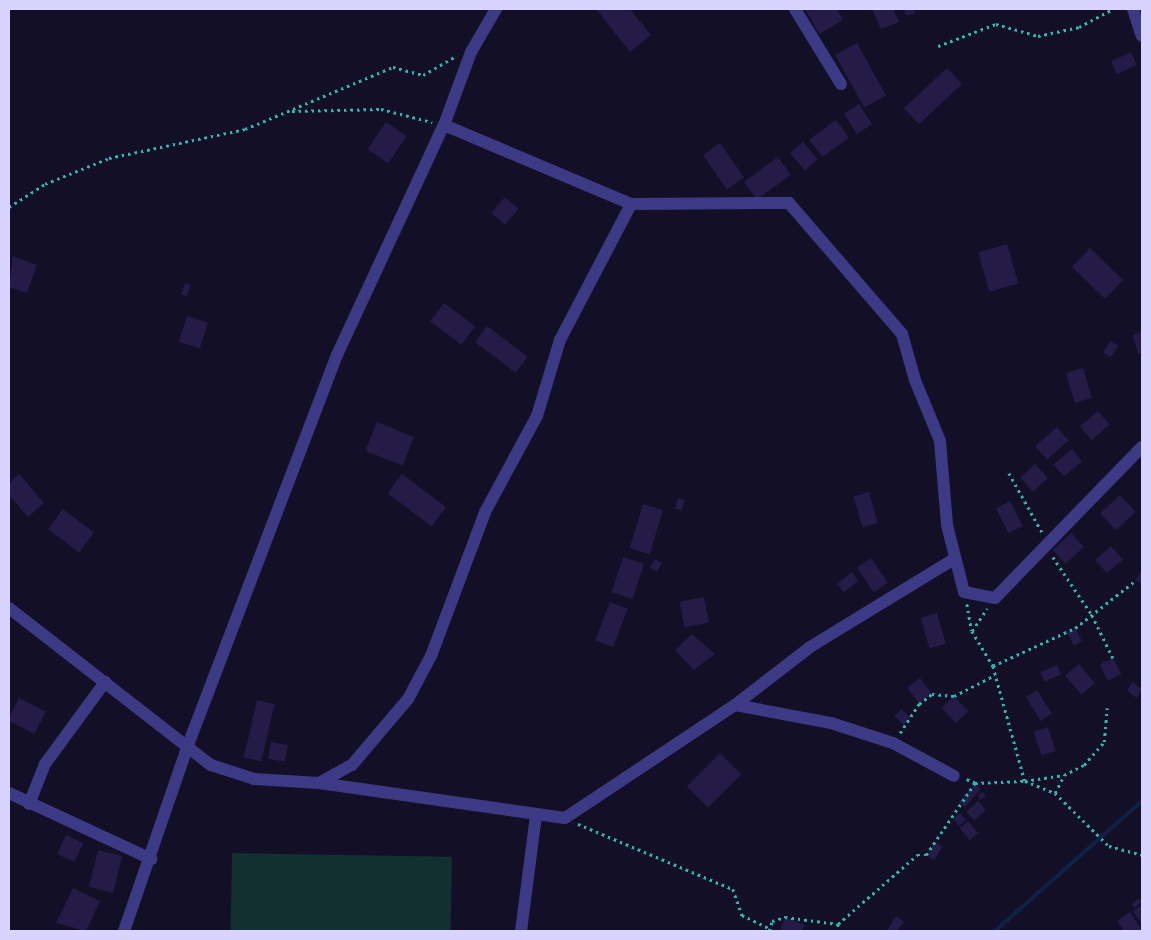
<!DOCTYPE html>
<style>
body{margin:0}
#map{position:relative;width:1151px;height:940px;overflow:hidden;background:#130f26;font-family:Barlow,sans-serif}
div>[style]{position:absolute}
.green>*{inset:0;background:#12302f;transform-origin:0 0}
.stream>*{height:4px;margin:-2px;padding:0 2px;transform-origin:2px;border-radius:2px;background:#0c2248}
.building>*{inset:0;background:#241b47;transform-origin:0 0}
.path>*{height:2.5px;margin-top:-1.25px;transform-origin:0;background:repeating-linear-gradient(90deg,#2fb8b0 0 2.5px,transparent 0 6.5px)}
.minor>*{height:12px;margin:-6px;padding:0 6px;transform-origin:6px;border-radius:6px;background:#3d3a85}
span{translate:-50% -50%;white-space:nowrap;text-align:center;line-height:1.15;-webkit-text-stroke:4.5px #130f26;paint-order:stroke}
.frame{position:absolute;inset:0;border:10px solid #d9d4ff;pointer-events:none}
</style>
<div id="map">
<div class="green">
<i style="left:232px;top:853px;width:220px;height:78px;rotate:1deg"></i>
</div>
<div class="stream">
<i style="left:995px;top:931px;width:196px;rotate:-41.5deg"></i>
</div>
<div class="building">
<i style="clip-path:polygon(596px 9px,630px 9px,651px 35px,630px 52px)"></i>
<i style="clip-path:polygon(805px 9px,837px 9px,843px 20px,819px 34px)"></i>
<i style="clip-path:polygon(872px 9px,893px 9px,899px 22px,881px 29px)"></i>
<i style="clip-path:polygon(904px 9px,914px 9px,915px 13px,906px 16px)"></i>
<i style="left:857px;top:43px;width:60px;height:25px;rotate:61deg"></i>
<i style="left:1131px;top:52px;width:14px;height:22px;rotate:65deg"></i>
<i style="left:947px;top:68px;width:22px;height:59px;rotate:47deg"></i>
<i style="left:859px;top:104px;width:24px;height:18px;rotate:57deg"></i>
<i style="left:836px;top:120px;width:22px;height:33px;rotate:54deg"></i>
<i style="left:386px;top:122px;width:25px;height:33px;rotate:34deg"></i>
<i style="left:803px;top:142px;width:23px;height:17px;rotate:50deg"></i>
<i style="left:720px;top:143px;width:42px;height:21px;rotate:55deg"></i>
<i style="left:778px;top:157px;width:22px;height:42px;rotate:54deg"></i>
<i style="left:505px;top:197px;width:18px;height:21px;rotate:41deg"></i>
<i style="left:1007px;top:244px;width:41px;height:30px;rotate:74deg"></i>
<i style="left:1090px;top:248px;width:46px;height:26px;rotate:44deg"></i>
<i style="clip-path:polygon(13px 256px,37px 265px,27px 293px,9px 287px)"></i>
<i style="left:185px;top:283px;width:6px;height:12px;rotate:18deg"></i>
<i style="left:444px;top:303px;width:39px;height:23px;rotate:37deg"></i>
<i style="left:187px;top:316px;width:22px;height:27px;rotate:18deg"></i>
<i style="left:487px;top:326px;width:51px;height:20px;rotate:37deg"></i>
<i style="clip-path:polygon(1142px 332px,1142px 352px,1138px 354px,1133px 335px)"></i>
<i style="left:1111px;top:341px;width:9px;height:14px;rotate:36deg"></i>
<i style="left:1083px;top:368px;width:31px;height:18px;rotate:73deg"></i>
<i style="left:1098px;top:411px;width:18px;height:24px;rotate:49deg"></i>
<i style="left:377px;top:422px;width:40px;height:31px;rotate:22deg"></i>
<i style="left:1057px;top:427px;width:18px;height:29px;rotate:49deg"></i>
<i style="left:1072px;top:449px;width:16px;height:24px;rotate:50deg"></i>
<i style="left:1035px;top:464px;width:19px;height:20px;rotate:47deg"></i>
<i style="clip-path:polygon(19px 474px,44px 503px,28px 517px,9px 495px,9px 483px)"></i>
<i style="left:402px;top:474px;width:55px;height:24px;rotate:37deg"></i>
<i style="left:869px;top:492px;width:32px;height:16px;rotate:74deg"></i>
<i style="left:1120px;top:495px;width:23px;height:27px;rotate:47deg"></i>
<i style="left:678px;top:498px;width:7px;height:11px;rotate:16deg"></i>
<i style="left:1010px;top:501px;width:28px;height:16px;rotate:63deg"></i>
<i style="left:643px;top:504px;width:21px;height:46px;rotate:17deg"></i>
<i style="left:63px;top:509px;width:39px;height:25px;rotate:37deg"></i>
<i style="left:1071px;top:533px;width:19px;height:25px;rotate:47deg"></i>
<i style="left:1111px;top:546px;width:18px;height:21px;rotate:49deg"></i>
<i style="left:623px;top:557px;width:22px;height:37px;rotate:18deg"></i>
<i style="left:871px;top:558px;width:30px;height:17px;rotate:56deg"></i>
<i style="left:655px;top:559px;width:8px;height:10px;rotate:30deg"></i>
<i style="clip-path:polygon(1142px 569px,1142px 584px,1136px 580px)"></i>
<i style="left:852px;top:572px;width:11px;height:19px;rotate:52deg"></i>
<i style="left:704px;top:597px;width:26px;height:25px;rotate:79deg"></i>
<i style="left:610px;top:602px;width:19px;height:41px;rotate:21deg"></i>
<i style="left:937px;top:613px;width:32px;height:17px;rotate:74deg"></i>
<i style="left:1075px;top:628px;width:15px;height:9px;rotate:62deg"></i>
<i style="clip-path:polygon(692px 634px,715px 654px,694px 670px,675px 650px)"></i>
<i style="left:1113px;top:658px;width:18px;height:15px;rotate:63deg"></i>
<i style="left:1079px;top:664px;width:25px;height:18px;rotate:50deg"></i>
<i style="left:1057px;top:665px;width:10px;height:18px;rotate:66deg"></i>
<i style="left:920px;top:678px;width:20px;height:16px;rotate:53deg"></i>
<i style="clip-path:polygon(1132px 682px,1142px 689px,1137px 698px,1127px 691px)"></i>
<i style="left:1037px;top:690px;width:28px;height:13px;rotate:58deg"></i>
<i style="left:954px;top:696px;width:21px;height:17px;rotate:47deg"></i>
<i style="left:19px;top:698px;width:30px;height:25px;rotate:27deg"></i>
<i style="left:257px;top:700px;width:18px;height:59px;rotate:13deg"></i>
<i style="left:901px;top:709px;width:13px;height:10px;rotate:42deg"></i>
<i style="left:1048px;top:727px;width:25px;height:15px;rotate:72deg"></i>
<i style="left:271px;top:742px;width:17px;height:17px;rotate:10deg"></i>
<i style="left:720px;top:753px;width:30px;height:47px;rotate:45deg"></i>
<i style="left:975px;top:783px;width:8px;height:25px;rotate:40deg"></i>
<i style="clip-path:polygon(983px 792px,986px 796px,980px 800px,978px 795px)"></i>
<i style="left:978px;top:801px;width:12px;height:16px;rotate:48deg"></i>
<i style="left:960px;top:813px;width:9px;height:9px;rotate:49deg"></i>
<i style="left:968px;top:821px;width:16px;height:11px;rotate:50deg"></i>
<i style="left:66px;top:835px;width:19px;height:21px;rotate:25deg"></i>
<i style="left:935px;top:842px;width:9px;height:16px;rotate:32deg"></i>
<i style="left:98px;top:850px;width:25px;height:38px;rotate:14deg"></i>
<i style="clip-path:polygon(73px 888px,100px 901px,86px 931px,56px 923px)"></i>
<i style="clip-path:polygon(1139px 898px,1142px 902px,1134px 908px,1132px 904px)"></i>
<i style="clip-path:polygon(1142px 905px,1142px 925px,1133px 911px)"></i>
<i style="clip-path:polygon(1130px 912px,1141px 929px,1137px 931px,1124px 931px,1117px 921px)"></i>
<i style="clip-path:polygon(896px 916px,904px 922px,897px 931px,887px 931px)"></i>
<i style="clip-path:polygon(785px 917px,805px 925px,802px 931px,780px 931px)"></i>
</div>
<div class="path">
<i style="left:938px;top:46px;width:62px;rotate:-20.8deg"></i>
<i style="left:996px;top:24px;width:44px;rotate:15.9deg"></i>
<i style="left:1038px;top:36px;width:42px;rotate:-12.4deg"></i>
<i style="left:1079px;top:27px;width:38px;rotate:-28deg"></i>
<i style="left:292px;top:111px;width:89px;rotate:-1.3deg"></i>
<i style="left:381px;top:109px;width:53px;rotate:14.3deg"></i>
<i style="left:9px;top:207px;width:43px;rotate:-32.6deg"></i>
<i style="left:45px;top:184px;width:69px;rotate:-22.1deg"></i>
<i style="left:109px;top:158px;width:139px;rotate:-12deg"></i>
<i style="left:245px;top:129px;width:160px;rotate:-22.7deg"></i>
<i style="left:393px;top:67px;width:31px;rotate:15deg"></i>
<i style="left:423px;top:75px;width:39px;rotate:-30deg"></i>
<i style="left:1009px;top:473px;width:68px;rotate:60.8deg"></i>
<i style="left:1053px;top:557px;width:70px;rotate:56.1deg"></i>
<i style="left:1092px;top:615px;width:48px;rotate:64deg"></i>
<i style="left:967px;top:604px;width:27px;rotate:80deg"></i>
<i style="left:972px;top:631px;width:41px;rotate:59deg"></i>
<i style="left:993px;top:666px;width:90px;rotate:-24.9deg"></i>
<i style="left:1075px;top:628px;width:78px;rotate:-38.2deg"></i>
<i style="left:972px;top:631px;width:27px;rotate:-56deg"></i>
<i style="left:993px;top:666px;width:119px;rotate:74.5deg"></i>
<i style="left:1025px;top:781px;width:39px;rotate:-9deg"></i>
<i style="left:900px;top:733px;width:35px;rotate:-57deg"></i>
<i style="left:919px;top:704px;width:16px;rotate:-38deg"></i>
<i style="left:932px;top:694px;width:22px;rotate:5deg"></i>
<i style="left:954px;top:696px;width:46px;rotate:-27.1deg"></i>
<i style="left:975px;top:783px;width:50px;rotate:-2.3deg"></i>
<i style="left:1025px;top:781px;width:32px;rotate:22deg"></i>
<i style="left:1055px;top:793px;width:76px;rotate:44.5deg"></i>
<i style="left:1109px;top:846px;width:34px;rotate:15deg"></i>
<i style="left:1055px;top:793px;width:20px;rotate:-63deg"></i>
<i style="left:1064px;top:775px;width:22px;rotate:-27deg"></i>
<i style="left:1084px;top:765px;width:30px;rotate:-49deg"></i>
<i style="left:1104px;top:742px;width:34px;rotate:-85deg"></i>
<i style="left:578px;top:824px;width:168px;rotate:22.8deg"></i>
<i style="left:733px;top:889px;width:28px;rotate:71deg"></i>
<i style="left:742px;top:915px;width:30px;rotate:26deg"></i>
<i style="left:838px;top:924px;width:7px;rotate:74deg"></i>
<i style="left:769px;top:931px;width:10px;rotate:-73deg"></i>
<i style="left:772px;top:921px;width:14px;rotate:-17deg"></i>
<i style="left:785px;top:917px;width:53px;rotate:7.5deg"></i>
<i style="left:838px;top:924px;width:105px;rotate:-41.1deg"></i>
<i style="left:917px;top:855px;width:9px"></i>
<i style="left:926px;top:855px;width:87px;rotate:-55.8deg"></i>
<i style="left:975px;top:783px;width:11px;rotate:-158deg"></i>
</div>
<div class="minor">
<i style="left:795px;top:9px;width:88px;rotate:58.5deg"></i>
<i style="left:1133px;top:9px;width:28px;rotate:72deg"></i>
<i style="left:444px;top:125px;width:203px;rotate:22.9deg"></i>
<i style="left:631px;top:204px;width:158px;rotate:-0.4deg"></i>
<i style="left:789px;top:203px;width:173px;rotate:49.2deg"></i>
<i style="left:902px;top:334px;width:48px;rotate:74.2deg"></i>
<i style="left:915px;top:380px;width:66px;rotate:67.7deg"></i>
<i style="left:940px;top:441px;width:84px;rotate:85.2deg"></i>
<i style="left:947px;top:525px;width:69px;rotate:75.8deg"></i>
<i style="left:964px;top:592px;width:32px;rotate:11deg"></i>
<i style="left:995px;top:598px;width:211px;rotate:-45.8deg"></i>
<i style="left:9px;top:608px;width:256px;rotate:37.9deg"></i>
<i style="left:211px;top:765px;width:45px;rotate:18deg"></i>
<i style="left:254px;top:779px;width:65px;rotate:3.5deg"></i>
<i style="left:319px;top:783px;width:38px;rotate:-29deg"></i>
<i style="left:352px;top:765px;width:87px;rotate:-49.7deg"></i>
<i style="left:408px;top:699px;width:49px;rotate:-61.9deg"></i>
<i style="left:431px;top:656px;width:154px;rotate:-69.4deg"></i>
<i style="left:485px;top:512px;width:109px;rotate:-61.6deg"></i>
<i style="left:537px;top:416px;width:79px;rotate:-73.2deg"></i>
<i style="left:560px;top:340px;width:153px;rotate:-62.4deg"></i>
<i style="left:735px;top:705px;width:98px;rotate:10.6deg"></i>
<i style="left:831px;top:723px;width:65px;rotate:17.9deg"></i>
<i style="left:893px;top:743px;width:69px;rotate:28.4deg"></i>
<i style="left:319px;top:783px;width:248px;rotate:8.1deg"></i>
<i style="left:565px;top:818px;width:204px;rotate:-33.6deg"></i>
<i style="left:735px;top:705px;width:95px;rotate:-37.7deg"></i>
<i style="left:810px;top:647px;width:169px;rotate:-31.4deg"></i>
<i style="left:9px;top:793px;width:157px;rotate:24.9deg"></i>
<i style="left:29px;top:804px;width:43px;rotate:-68.2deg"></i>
<i style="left:45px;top:764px;width:102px;rotate:-53.8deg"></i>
<i style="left:124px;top:931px;width:197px;rotate:-71deg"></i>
<i style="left:188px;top:745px;width:417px;rotate:-69.1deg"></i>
<i style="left:337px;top:355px;width:254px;rotate:-65.1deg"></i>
<i style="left:444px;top:125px;width:78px;rotate:-69.7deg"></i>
<i style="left:471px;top:52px;width:50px;rotate:-59.8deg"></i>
<i style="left:521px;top:931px;width:117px;rotate:-82.6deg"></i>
</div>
<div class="frame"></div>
</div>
